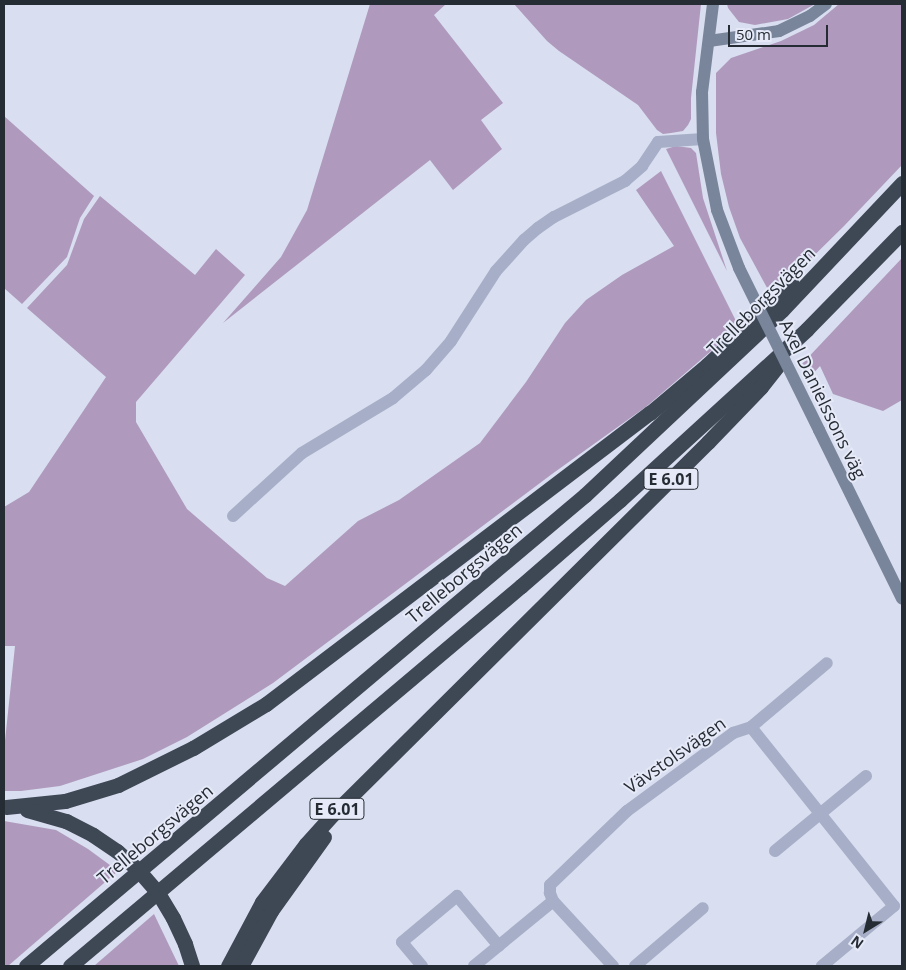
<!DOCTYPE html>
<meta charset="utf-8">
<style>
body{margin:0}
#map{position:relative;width:906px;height:970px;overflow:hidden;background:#d9def0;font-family:"Open Sans",sans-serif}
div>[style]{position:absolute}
.green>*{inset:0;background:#af9abe}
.street>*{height:12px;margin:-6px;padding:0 6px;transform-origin:6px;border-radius:6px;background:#a6afc7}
.secondary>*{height:12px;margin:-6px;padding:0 6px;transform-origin:6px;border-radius:6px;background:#78859a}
.highway>*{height:15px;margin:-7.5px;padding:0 7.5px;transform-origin:7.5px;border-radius:7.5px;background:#3e4854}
.secondary-bridge>*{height:12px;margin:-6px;padding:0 6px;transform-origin:6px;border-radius:6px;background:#78859a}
.highway-bridge>*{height:15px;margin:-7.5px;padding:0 7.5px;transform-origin:7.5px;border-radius:7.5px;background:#3e4854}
span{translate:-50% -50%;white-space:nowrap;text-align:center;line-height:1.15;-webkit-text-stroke:4px #e5e9f8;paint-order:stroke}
.shield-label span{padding:1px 4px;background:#e5e9f8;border:1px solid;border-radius:4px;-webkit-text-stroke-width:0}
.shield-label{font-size:16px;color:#262c33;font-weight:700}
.street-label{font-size:18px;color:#262c33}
.frame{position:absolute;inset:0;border:5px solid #262c33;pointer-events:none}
.north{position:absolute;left:841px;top:905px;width:50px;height:50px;-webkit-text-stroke:4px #e5e9f8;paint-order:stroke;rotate:216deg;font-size:14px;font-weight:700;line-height:20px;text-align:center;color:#262c33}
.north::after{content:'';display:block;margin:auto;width:18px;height:22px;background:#262c33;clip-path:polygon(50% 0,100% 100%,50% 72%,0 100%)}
.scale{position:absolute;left:728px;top:25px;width:100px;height:22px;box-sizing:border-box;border:2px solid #262c33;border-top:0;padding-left:6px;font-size:15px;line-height:18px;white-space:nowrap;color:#262c33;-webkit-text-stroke:4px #e5e9f8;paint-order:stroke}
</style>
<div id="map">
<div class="green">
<i style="clip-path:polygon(370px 4px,446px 4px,434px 15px,503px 103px,481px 120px,502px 149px,453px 190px,430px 160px,223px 323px,281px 257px,307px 210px)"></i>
<i style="clip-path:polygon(514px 4px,701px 4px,691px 98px,691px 119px,688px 125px,683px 131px,671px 133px,663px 134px,657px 130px,638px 105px,559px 51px,547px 41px)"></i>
<i style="clip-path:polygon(727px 4px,815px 4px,788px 19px,755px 25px,739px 22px,728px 8px)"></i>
<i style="clip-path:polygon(839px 4px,902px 4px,902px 165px,844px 226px,772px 297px,740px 238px,729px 207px,721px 174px,716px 133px,716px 73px,731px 58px,781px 41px,814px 25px)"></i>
<i style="clip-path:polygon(4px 116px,94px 196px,80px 218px,67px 257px,22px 304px,4px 288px)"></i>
<i style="clip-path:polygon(676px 146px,691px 148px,696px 153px,703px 198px,727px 271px,666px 149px)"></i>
<i style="clip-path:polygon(661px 171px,739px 327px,647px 406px,552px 474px,273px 683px,187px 737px,143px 759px,60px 786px,21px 791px,4px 791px,4px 750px,15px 646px,4px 646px,4px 507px,29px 492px,106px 377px,27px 308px,67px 265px,84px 219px,100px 196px,195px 275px,216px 249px,245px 275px,136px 402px,136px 422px,187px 509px,267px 578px,285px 586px,358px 521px,399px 500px,480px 443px,526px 382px,565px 323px,586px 300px,622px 275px,674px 246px,636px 190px)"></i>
<i style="clip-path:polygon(902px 258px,902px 400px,883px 411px,833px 394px,820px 366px,833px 352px,808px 379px,801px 365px)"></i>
<i style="clip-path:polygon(4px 821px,56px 830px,88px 849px,118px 871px,8px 966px,4px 966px)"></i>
<i style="clip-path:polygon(154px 914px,179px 966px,94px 966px)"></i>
</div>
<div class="street">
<i style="left:233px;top:516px;width:93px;rotate:-42.4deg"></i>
<i style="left:302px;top:453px;width:106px;rotate:-31.1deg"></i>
<i style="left:393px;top:398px;width:43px;rotate:-40.3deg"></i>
<i style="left:426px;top:370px;width:38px;rotate:-49deg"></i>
<i style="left:451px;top:341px;width:83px;rotate:-57.3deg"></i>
<i style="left:496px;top:271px;width:42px;rotate:-47.9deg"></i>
<i style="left:524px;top:240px;width:18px;rotate:-41deg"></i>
<i style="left:538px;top:228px;width:19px;rotate:-35deg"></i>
<i style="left:554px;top:217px;width:80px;rotate:-26.9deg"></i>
<i style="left:625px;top:181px;width:23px;rotate:-41deg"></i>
<i style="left:642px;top:166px;width:29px;rotate:-56deg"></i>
<i style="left:658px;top:142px;width:45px;rotate:-3.8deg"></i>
<i style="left:751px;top:727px;width:229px;rotate:51.4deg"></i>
<i style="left:894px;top:906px;width:94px;rotate:140.2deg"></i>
<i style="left:775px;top:851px;width:118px;rotate:-39.5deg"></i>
<i style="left:422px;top:966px;width:31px;rotate:-130deg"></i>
<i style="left:402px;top:942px;width:72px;rotate:-39.9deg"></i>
<i style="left:457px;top:896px;width:65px;rotate:50deg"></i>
<i style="left:474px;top:966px;width:102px;rotate:-39.4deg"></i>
<i style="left:613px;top:966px;width:88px;rotate:-132.7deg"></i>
<i style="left:553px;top:901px;width:9px;rotate:-111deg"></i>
<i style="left:550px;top:893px;width:8px;rotate:-90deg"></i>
<i style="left:550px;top:885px;width:107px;rotate:-43.9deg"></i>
<i style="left:627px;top:811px;width:132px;rotate:-36.3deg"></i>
<i style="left:733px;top:733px;width:19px;rotate:-18deg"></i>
<i style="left:751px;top:727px;width:99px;rotate:-40.1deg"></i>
<i style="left:635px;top:966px;width:89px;rotate:-40.5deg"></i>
</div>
<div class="secondary">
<i style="left:713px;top:4px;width:89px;rotate:97.1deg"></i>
<i style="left:702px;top:92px;width:47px;rotate:88.8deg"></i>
<i style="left:703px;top:139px;width:72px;rotate:78.8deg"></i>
<i style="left:717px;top:210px;width:62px;rotate:69.2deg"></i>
<i style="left:709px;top:41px;width:71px;rotate:-8.1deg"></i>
<i style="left:779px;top:31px;width:34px;rotate:-26deg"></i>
<i style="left:810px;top:16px;width:20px;rotate:-37deg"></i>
<i style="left:819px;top:430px;width:188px;rotate:63.8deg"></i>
</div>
<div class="highway">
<i style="left:6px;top:807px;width:59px;rotate:-5.8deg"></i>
<i style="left:65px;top:801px;width:55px;rotate:-16.8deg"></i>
<i style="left:118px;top:785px;width:84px;rotate:-26.3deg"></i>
<i style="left:193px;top:748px;width:85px;rotate:-31.1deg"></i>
<i style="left:266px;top:704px;width:482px;rotate:-37.2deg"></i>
<i style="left:650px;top:413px;width:75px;rotate:-40.1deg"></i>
<i style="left:707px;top:365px;width:117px;rotate:-43.3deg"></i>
<i style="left:27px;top:810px;width:41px;rotate:15.8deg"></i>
<i style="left:66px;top:821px;width:30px;rotate:27deg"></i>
<i style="left:185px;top:944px;width:23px;rotate:72deg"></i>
<i style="left:26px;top:966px;width:731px;rotate:-40.12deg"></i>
<i style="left:585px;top:495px;width:270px;rotate:-43.2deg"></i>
<i style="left:782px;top:310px;width:175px;rotate:-46.6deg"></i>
<i style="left:70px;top:966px;width:590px;rotate:-40.12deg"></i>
<i style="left:521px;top:586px;width:131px;rotate:-41deg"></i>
<i style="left:620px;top:500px;width:253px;rotate:-42.4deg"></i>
<i style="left:807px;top:329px;width:136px;rotate:-45.6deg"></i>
<i style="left:228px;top:966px;width:72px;rotate:-62deg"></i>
<i style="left:262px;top:902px;width:73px;rotate:-52.8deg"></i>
<i style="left:306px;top:844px;width:39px;rotate:-48deg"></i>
<i style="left:332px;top:815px;width:530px;rotate:-44.77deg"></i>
<i style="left:708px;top:442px;width:76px;rotate:-46.1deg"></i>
<i style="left:761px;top:387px;width:31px;rotate:-52deg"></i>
<i style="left:241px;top:966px;width:63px;rotate:-61.4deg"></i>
<i style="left:271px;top:911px;width:91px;rotate:-54.4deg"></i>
</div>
<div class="secondary-bridge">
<i style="left:739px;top:268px;width:181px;rotate:63.7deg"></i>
</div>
<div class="highway-bridge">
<i style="left:93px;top:835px;width:29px;rotate:34deg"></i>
<i style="left:117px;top:851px;width:30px;rotate:42deg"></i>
<i style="left:139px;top:871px;width:29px;rotate:49deg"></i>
<i style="left:158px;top:893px;width:29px;rotate:59deg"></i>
<i style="left:173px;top:918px;width:29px;rotate:65deg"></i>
</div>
<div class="shield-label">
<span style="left:671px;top:479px">E 6.01</span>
<span style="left:337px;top:809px">E 6.01</span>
</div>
<div class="street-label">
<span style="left:761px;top:301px;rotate:-45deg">Trelleborgsvägen</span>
<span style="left:823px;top:399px;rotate:64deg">Axel Danielssons väg</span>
<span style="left:464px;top:573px;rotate:-40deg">Trelleborgsvägen</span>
<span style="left:675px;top:755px;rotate:-35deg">Vävstolsvägen</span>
<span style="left:155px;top:834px;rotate:-40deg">Trelleborgsvägen</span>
</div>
<div class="frame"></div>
<div class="north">N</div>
<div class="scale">50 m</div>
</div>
